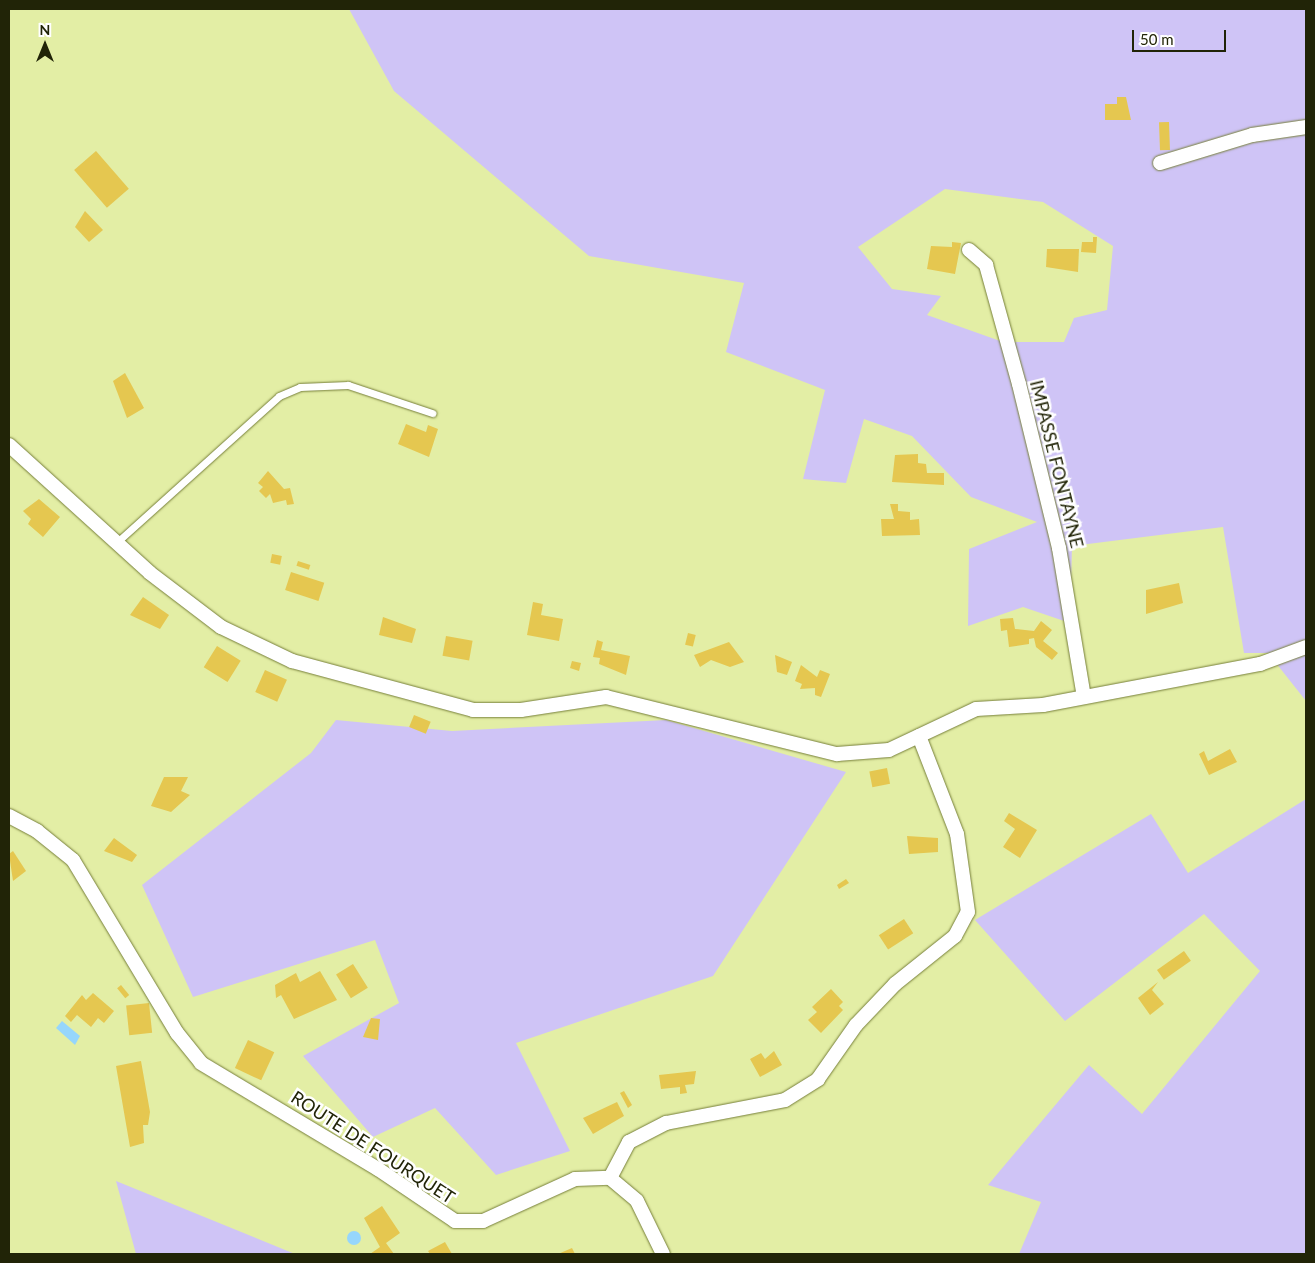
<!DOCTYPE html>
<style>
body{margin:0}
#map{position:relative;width:1315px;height:1263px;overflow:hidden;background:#e3eea5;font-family:Lato,sans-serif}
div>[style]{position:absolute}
.green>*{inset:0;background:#cfc4f6}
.water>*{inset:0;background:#96d6fc}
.round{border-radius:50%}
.building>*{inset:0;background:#e5c750;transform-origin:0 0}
.roads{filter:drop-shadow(0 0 1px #767f3a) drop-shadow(0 0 1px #767f3a)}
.lane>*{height:7px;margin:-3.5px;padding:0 3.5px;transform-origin:3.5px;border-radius:3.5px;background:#fff}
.street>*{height:14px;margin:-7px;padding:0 7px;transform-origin:7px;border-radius:7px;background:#fff}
span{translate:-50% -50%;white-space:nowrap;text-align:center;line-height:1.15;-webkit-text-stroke:5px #fff;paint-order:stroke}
.street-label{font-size:18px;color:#212407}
.frame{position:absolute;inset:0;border:10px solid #212407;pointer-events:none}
.north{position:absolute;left:20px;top:20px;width:50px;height:50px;-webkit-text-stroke:4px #fff;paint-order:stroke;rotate:0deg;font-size:14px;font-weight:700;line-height:20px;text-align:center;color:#212407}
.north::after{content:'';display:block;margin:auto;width:18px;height:22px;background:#212407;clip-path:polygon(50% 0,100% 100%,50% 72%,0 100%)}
.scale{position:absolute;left:1132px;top:30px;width:94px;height:22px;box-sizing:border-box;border:2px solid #212407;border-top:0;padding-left:6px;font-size:15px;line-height:18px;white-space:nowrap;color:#212407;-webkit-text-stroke:4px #fff;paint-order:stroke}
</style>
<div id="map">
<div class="green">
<i style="clip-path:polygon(evenodd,349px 9px,1306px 9px,1306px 701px,1268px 653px,1244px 653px,1223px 527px,1072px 546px,1070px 623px,1023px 607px,968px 626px,969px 549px,1037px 522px,971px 497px,912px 436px,864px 419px,846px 483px,803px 479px,825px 390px,726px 352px,744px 283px,589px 256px,394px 91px,349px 9px,945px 189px,1043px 202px,1113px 246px,1107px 310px,1074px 318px,1064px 342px,1003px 342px,927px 315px,941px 296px,892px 289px,858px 247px,945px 189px)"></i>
<i style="clip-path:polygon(336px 720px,452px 731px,666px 720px,846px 772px,713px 976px,516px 1043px,570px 1151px,496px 1175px,435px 1108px,373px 1137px,303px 1056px,399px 1003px,375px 940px,193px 997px,142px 885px,311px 753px)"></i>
<i style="clip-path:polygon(1306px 799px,1306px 1254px,1019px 1254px,1041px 1202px,988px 1185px,1089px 1065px,1142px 1114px,1260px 971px,1204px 914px,1065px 1021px,975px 920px,1151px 814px,1188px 873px)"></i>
<i style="clip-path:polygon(116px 1181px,295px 1254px,136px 1254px)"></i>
</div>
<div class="water">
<i style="clip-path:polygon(62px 1021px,80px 1036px,75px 1045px,56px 1028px)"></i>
<i class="round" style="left:347px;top:1231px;width:14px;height:14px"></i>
</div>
<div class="building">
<i style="clip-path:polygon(1117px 97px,1126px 97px,1131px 120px,1105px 120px,1105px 104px,1117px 104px)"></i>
<i style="left:1169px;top:122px;width:28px;height:10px;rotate:88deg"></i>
<i style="left:96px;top:151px;width:50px;height:29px;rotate:49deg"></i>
<i style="clip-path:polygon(85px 211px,103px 230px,89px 242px,75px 227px)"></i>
<i style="clip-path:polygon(1093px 237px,1097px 237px,1096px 253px,1081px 252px,1082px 242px,1093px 242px)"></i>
<i style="clip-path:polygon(952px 242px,961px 243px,955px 274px,927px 269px,931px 246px,952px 247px)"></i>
<i style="clip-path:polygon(1047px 249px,1079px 249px,1078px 272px,1046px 267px)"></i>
<i style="clip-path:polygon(125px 373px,144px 408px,127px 418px,113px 381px)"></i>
<i style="clip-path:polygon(406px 424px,426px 432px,428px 425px,438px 429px,429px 457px,398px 444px)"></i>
<i style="clip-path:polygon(918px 454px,918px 463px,926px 464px,927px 473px,944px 473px,944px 485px,892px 482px,895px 455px)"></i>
<i style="clip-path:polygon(268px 471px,284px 489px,290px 488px,294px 504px,287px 505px,286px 500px,273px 503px,270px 494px,266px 498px,259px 491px,263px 487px,258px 483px)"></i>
<i style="clip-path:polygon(39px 499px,60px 517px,43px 537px,28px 524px,31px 519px,23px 511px)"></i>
<i style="clip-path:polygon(890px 504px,898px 504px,898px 511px,910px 512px,910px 520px,919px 519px,920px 535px,882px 536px,881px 519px,894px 519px)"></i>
<i style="left:272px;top:554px;width:10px;height:9px;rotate:11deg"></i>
<i style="left:298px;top:561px;width:13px;height:5px;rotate:18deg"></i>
<i style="left:291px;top:572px;width:35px;height:19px;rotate:18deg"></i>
<i style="clip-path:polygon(1179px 583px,1183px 603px,1146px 614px,1146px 590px)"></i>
<i style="clip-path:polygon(143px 597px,169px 615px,160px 629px,130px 615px)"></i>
<i style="clip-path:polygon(533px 602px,543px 604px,541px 615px,563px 619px,559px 641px,527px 635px)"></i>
<i style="clip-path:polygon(383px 617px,416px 629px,412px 643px,379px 635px)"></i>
<i style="clip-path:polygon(1013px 618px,1015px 629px,1034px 631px,1041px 621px,1052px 630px,1043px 641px,1058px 653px,1052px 660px,1036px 647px,1034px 638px,1029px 639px,1029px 644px,1009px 647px,1007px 630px,1001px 631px,1000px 619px)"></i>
<i style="left:688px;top:633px;width:8px;height:12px;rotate:14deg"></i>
<i style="left:446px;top:636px;width:27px;height:20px;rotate:10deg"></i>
<i style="clip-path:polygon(597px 640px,603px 642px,601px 650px,630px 656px,626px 675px,599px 664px,600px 658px,593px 657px)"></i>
<i style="clip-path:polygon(729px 642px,744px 662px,730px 667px,711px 660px,700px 667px,694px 655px)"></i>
<i style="left:217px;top:646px;width:28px;height:25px;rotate:32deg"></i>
<i style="clip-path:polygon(775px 655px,792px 662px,787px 675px,777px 672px)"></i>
<i style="clip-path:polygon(572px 661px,581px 663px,579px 671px,570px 668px)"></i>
<i style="clip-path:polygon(801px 665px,817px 677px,820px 670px,830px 674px,821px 697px,815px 695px,815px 688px,800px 689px,802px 684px,795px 681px)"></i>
<i style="left:265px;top:670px;width:24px;height:24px;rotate:24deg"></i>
<i style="left:414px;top:715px;width:18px;height:13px;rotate:22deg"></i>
<i style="clip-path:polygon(1230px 749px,1237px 762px,1209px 775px,1199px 754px,1204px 751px,1208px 761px)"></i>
<i style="left:887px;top:768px;width:16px;height:18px;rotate:79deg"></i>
<i style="clip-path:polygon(164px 777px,188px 777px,181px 791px,190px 795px,171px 812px,151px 806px)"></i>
<i style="clip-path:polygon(1009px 813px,1037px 830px,1020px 858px,1003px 847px,1015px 829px,1004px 821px)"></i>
<i style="clip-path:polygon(907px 836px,938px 838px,938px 852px,909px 854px)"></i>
<i style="clip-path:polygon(114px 838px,137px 855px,132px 862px,104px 851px)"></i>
<i style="clip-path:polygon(13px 851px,26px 871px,13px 881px,9px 854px)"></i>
<i style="clip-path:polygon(846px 879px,849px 883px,839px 889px,837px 885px)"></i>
<i style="left:904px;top:919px;width:17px;height:30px;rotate:57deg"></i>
<i style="left:1184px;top:951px;width:12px;height:33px;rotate:55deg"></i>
<i style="left:353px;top:964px;width:28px;height:20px;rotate:58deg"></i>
<i style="clip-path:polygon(320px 971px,337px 1000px,294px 1019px,281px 995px,276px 998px,275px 985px,296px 973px,300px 982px)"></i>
<i style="clip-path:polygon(1158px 982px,1152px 990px,1164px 1004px,1150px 1015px,1138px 998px)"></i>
<i style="left:121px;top:985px;width:13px;height:5px;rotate:51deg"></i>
<i style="clip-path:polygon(831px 989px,843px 1002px,839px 1006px,843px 1010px,821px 1033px,808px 1020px,817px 1012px,812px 1007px)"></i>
<i style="clip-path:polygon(93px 993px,114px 1011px,104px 1023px,98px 1018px,91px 1027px,77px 1015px,71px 1022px,65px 1016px,82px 995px,86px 1000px)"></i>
<i style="left:149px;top:1003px;width:30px;height:23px;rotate:84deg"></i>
<i style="clip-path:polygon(371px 1018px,380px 1019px,378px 1040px,363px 1037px)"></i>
<i style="left:248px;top:1040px;width:29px;height:31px;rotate:25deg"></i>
<i style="clip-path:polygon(774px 1051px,782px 1065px,760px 1077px,750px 1059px,761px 1053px,765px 1059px)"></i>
<i style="clip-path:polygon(141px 1061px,150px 1112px,148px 1125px,143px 1125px,144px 1143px,130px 1147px,116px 1066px)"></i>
<i style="clip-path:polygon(696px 1071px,694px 1084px,685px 1085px,687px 1093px,680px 1094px,680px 1087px,661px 1089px,659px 1075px)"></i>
<i style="clip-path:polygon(624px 1091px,632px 1105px,628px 1108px,620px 1093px)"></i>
<i style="clip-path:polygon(617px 1102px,624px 1116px,593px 1134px,583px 1118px)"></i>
<i style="clip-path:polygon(382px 1206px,400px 1233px,386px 1243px,394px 1254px,370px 1254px,380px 1247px,364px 1218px)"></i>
<i style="clip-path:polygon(445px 1242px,452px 1254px,430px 1254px,428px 1251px)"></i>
<i style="clip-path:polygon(572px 1248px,575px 1254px,558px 1254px)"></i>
</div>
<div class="roads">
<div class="lane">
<i style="left:116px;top:543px;width:219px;rotate:-42deg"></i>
<i style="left:279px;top:396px;width:23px;rotate:-23deg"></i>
<i style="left:300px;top:387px;width:48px;rotate:-2.4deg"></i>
<i style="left:348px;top:385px;width:89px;rotate:18.4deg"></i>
</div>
<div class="street">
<i style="left:1160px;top:163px;width:96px;rotate:-16.9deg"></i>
<i style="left:1252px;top:135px;width:55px;rotate:-8.4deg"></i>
<i style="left:969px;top:250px;width:23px;rotate:41deg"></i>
<i style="left:986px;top:265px;width:123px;rotate:74.5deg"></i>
<i style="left:1019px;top:384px;width:169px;rotate:76.3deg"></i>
<i style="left:1059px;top:548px;width:151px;rotate:80.5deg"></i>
<i style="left:9px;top:445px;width:190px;rotate:42.2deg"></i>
<i style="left:150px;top:573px;width:89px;rotate:37.3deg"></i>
<i style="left:221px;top:627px;width:79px;rotate:25.6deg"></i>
<i style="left:292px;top:661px;width:188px;rotate:15.1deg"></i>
<i style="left:473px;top:710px;width:48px"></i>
<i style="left:521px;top:710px;width:86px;rotate:-8.7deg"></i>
<i style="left:606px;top:697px;width:238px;rotate:13.9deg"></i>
<i style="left:837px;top:754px;width:52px;rotate:-4.4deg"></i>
<i style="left:889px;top:750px;width:96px;rotate:-25.2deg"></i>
<i style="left:976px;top:709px;width:67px;rotate:-3.4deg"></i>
<i style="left:1043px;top:705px;width:221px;rotate:-10.7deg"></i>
<i style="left:1260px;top:664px;width:49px;rotate:-20.3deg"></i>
<i style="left:9px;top:816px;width:32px;rotate:28deg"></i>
<i style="left:37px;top:831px;width:46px;rotate:38.9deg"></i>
<i style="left:73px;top:860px;width:202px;rotate:59deg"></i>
<i style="left:177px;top:1033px;width:38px;rotate:51deg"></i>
<i style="left:201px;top:1063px;width:206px;rotate:30.9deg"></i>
<i style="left:378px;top:1169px;width:93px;rotate:34deg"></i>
<i style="left:455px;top:1221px;width:28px"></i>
<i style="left:483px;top:1221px;width:101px;rotate:-24.5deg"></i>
<i style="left:575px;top:1179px;width:35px;rotate:-2deg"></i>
<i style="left:610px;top:1178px;width:41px;rotate:-62.2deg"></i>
<i style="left:629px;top:1142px;width:42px;rotate:-27.2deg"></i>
<i style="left:666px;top:1123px;width:121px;rotate:-10.9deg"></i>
<i style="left:785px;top:1100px;width:39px;rotate:-32deg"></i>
<i style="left:818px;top:1079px;width:66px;rotate:-54.9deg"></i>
<i style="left:856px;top:1025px;width:57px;rotate:-46.4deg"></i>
<i style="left:895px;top:984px;width:77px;rotate:-38.7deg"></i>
<i style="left:955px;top:936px;width:27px;rotate:-62deg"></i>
<i style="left:968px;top:912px;width:79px;rotate:-98deg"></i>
<i style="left:957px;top:834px;width:105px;rotate:-111.2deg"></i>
<i style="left:610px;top:1178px;width:35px;rotate:40deg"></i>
<i style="left:637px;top:1201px;width:59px;rotate:63.9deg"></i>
</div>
</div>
<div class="street-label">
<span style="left:1057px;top:464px;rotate:76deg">IMPASSE FONTAYNE</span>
<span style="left:373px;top:1147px;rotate:33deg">ROUTE DE FOURQUET</span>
</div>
<div class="frame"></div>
<div class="north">N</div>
<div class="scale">50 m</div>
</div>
